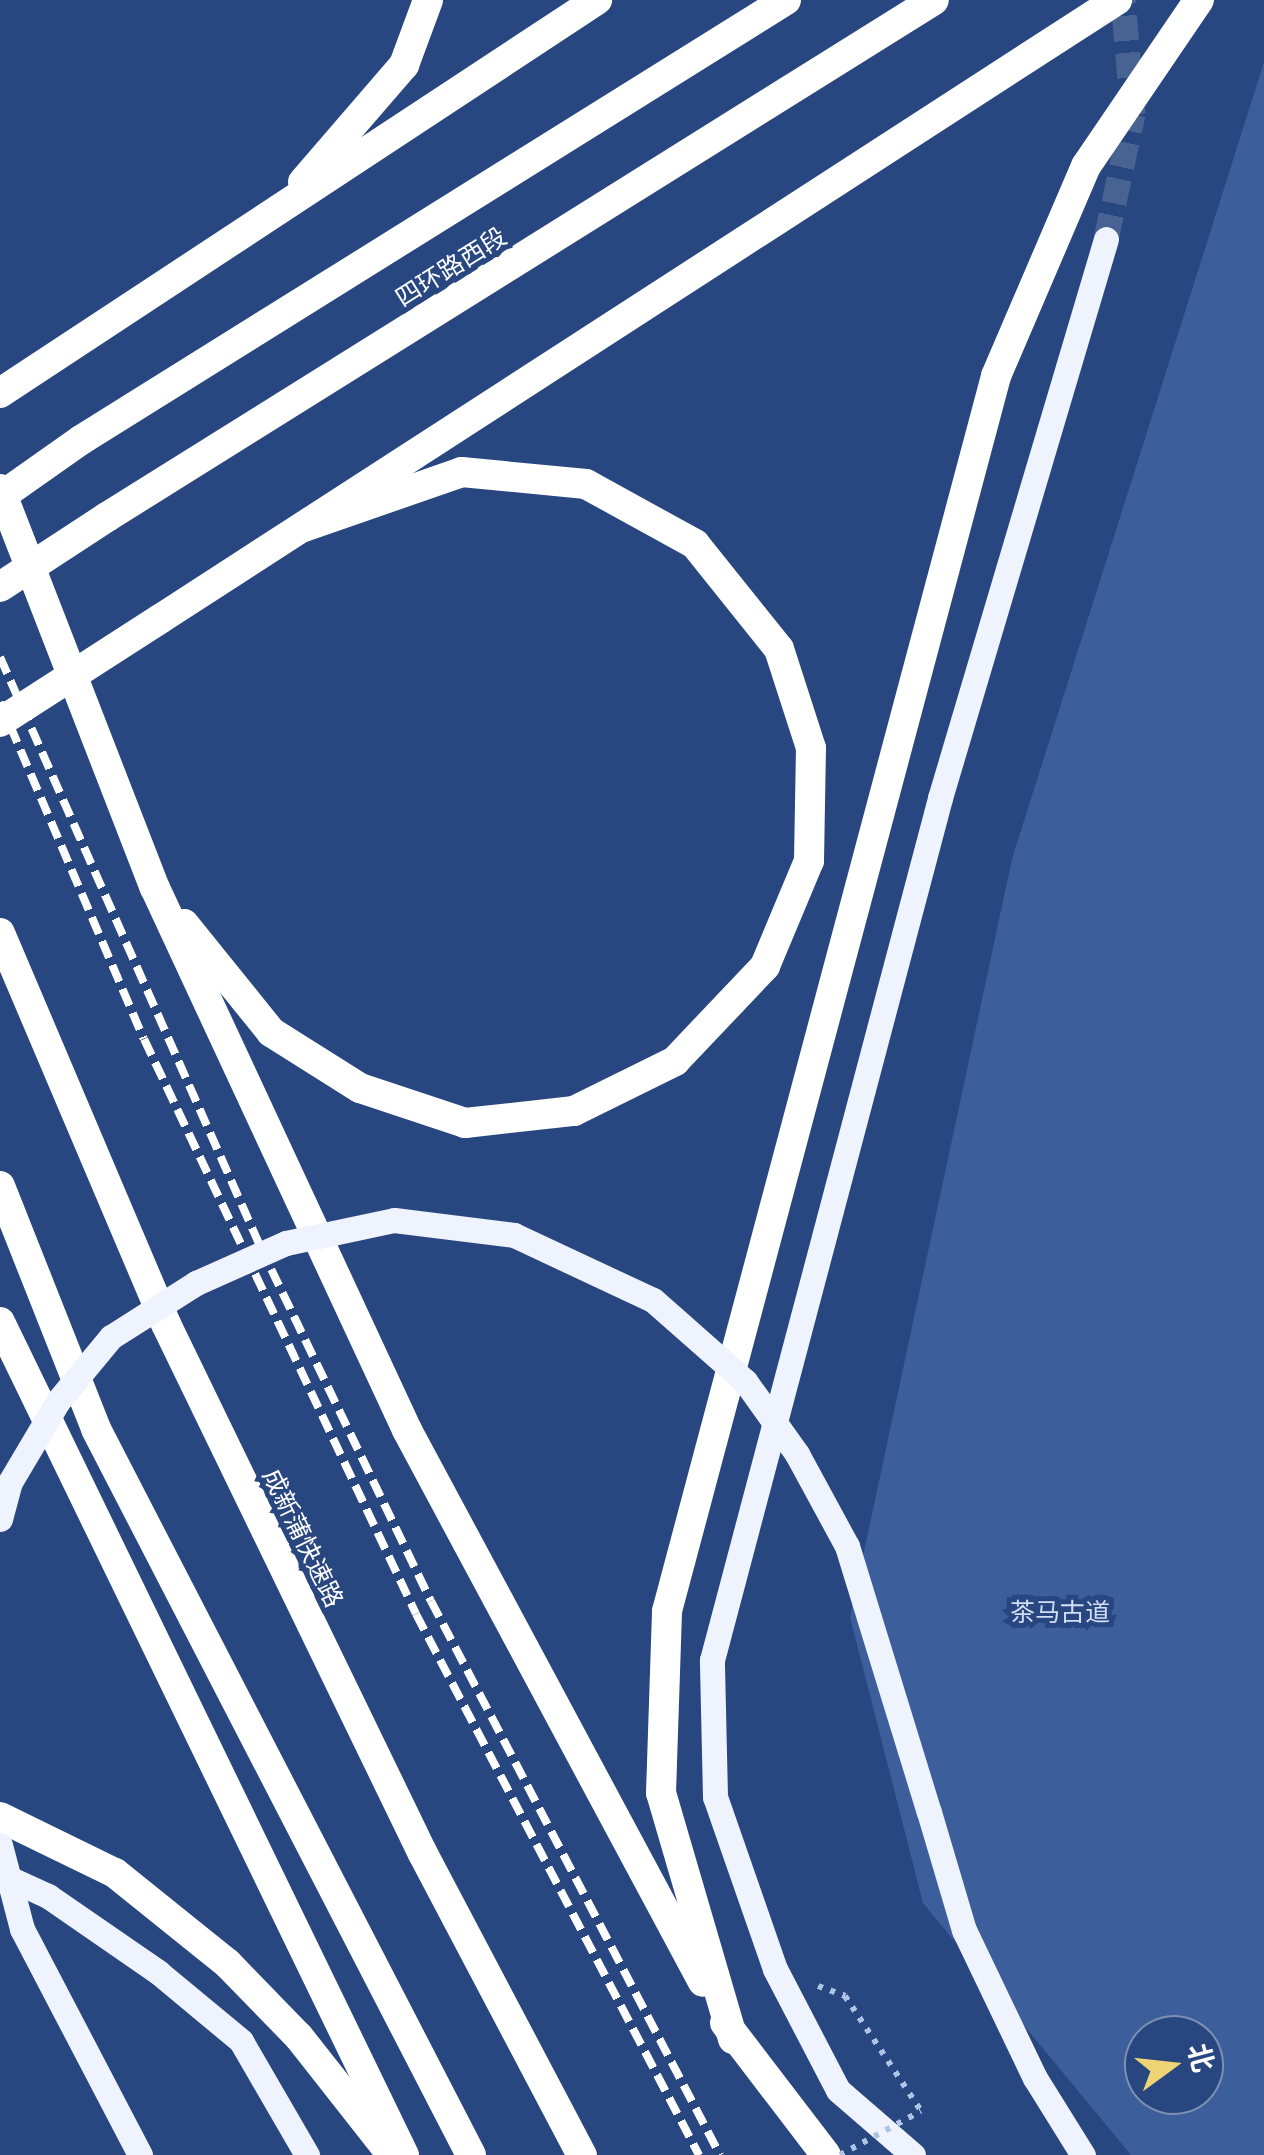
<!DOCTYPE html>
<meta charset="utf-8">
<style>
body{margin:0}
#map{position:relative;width:1264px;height:2155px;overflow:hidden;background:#28467f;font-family:Montserrat,"Noto Sans SC",sans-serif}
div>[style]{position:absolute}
.green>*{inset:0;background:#3c5f9c}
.major-tunnel>*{height:25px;margin-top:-12.5px;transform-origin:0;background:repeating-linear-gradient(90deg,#486292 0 25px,transparent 0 37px)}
.path>*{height:6px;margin-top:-3px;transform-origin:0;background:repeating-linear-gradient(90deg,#aec3e5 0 5px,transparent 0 13px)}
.major>*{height:25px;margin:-12.5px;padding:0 12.5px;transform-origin:12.5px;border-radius:12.5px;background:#eff3fd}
.highway>*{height:30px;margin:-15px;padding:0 15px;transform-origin:15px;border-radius:15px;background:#fff}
.rail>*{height:8px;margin-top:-4px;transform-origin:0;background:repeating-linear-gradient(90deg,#fff 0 18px,transparent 0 26px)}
.path-bridge>*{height:6px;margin-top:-3px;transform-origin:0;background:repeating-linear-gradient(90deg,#aec3e5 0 5px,transparent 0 13px)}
.major-bridge>*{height:25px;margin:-12.5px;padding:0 12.5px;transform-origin:12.5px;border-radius:12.5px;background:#eff3fd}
.highway-bridge>*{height:30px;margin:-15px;padding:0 15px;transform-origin:15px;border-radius:15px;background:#fff}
span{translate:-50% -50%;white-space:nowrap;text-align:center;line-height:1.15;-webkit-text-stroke:10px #28467f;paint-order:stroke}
.street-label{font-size:25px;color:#fff}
.park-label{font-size:25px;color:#d1def4}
.north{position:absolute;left:1124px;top:2015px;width:100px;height:100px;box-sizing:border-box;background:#28467f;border:2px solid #7e90b2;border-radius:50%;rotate:75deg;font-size:28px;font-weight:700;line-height:40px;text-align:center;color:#fff}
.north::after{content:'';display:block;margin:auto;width:35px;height:45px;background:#edd475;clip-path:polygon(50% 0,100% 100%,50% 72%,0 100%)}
</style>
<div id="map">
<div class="green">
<i style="clip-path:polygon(evenodd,1264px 62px,1264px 2155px,1131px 2155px,923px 1903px,850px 1617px,1012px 859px,1264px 62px,1144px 2035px,1204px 2035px,1204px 2095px,1144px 2095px,1144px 2035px)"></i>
</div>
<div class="major-tunnel">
<i style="left:1106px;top:239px;width:128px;rotate:-77.8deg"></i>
<i style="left:1133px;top:114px;width:114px;rotate:-95deg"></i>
</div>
<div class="path">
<i style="left:818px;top:1986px;width:29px;rotate:20deg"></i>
<i style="left:845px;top:1996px;width:138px;rotate:56.5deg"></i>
</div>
<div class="major">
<i style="left:929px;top:1812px;width:123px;rotate:73.5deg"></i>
<i style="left:964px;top:1930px;width:164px;rotate:64.4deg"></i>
<i style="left:1035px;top:2078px;width:91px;rotate:58.1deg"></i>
<i style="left:0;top:1874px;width:53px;rotate:24.6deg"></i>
<i style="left:48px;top:1896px;width:134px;rotate:34.6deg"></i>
<i style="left:158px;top:1972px;width:108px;rotate:39.7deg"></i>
<i style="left:241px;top:2041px;width:132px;rotate:59.9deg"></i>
<i style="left:913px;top:2155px;width:99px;rotate:-139.1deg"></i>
<i style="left:838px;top:2090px;width:136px;rotate:-117.5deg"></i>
<i style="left:775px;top:1969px;width:182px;rotate:-109.2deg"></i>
<i style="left:715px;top:1797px;width:137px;rotate:-91.3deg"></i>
<i style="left:712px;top:1660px;width:892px;rotate:-75.18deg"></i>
<i style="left:940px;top:798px;width:583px;rotate:-73.46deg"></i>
</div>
<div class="highway">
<i style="left:303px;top:182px;width:155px;rotate:-49.2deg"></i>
<i style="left:404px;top:65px;width:69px;rotate:-69.7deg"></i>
<i style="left:0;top:393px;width:715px;rotate:-33.36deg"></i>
<i style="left:81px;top:440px;width:831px;rotate:-31.97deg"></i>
<i style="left:0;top:489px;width:428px;rotate:68.8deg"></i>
<i style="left:155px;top:888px;width:598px;rotate:65.06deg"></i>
<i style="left:407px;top:1430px;width:626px;rotate:61.8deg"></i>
<i style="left:107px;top:517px;width:975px;rotate:-32.01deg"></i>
<i style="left:160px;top:619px;width:1140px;rotate:-32.9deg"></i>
<i style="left:184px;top:924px;width:139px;rotate:51.1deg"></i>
<i style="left:271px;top:1032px;width:105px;rotate:32.2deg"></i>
<i style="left:360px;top:1088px;width:111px;rotate:18.4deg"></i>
<i style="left:465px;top:1123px;width:110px;rotate:-6.3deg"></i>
<i style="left:574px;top:1111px;width:113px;rotate:-26.3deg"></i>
<i style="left:675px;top:1061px;width:131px;rotate:-46.5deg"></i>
<i style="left:765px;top:966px;width:114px;rotate:-67.3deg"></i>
<i style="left:809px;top:861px;width:113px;rotate:-89deg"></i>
<i style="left:811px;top:748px;width:104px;rotate:-107.9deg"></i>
<i style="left:779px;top:649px;width:134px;rotate:-128.7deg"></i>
<i style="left:695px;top:544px;width:124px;rotate:-151.2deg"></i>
<i style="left:586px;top:484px;width:125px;rotate:-174.5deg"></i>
<i style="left:462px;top:472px;width:170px;rotate:160.8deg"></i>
<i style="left:0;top:933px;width:425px;rotate:67deg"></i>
<i style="left:166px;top:1324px;width:587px;rotate:64.13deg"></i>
<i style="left:422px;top:1852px;width:343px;rotate:62.2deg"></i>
<i style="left:0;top:1186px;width:261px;rotate:68.4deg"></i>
<i style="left:96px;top:1429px;width:817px;rotate:62.68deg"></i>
<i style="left:0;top:1322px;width:926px;rotate:64.13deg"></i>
<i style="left:0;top:1817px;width:128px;rotate:26deg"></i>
<i style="left:115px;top:1873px;width:144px;rotate:38.8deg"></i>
<i style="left:227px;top:1963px;width:103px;rotate:45.8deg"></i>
<i style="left:299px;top:2037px;width:142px;rotate:51.8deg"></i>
<i style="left:725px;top:2023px;width:166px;rotate:52.6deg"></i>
<i style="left:733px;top:2039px;width:256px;rotate:-106.3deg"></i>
<i style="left:661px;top:1793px;width:182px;rotate:-88.1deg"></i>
<i style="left:667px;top:1611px;width:1278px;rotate:-75.08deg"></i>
<i style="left:996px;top:376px;width:228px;rotate:-66.8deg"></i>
<i style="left:1086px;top:166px;width:201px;rotate:-55.8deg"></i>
</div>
<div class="rail">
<i style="left:0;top:657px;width:644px;rotate:66.18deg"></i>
<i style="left:260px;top:1246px;width:394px;rotate:64.3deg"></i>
<i style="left:431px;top:1601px;width:625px;rotate:62.45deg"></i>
<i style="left:0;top:702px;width:366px;rotate:66.9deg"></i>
<i style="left:144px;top:1039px;width:636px;rotate:64.68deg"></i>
<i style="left:416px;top:1614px;width:611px;rotate:62.39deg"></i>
</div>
<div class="path-bridge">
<i style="left:840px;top:2155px;width:92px;rotate:-28.5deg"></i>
</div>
<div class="major-bridge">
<i style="left:0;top:1519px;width:38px;rotate:-75deg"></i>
<i style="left:10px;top:1482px;width:94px;rotate:-59.3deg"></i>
<i style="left:58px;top:1401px;width:83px;rotate:-50.4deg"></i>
<i style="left:111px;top:1337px;width:101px;rotate:-32.4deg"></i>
<i style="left:196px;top:1283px;width:98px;rotate:-24deg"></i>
<i style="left:286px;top:1243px;width:110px;rotate:-12deg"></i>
<i style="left:394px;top:1220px;width:121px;rotate:7.1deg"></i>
<i style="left:514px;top:1235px;width:153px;rotate:25.1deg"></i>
<i style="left:653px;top:1300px;width:123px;rotate:41.4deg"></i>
<i style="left:745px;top:1381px;width:90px;rotate:54.5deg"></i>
<i style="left:797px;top:1454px;width:105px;rotate:61.5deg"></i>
<i style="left:847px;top:1546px;width:278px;rotate:72.9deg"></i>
<i style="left:0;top:1845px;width:87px;rotate:75.3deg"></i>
<i style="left:22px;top:1929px;width:255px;rotate:62.4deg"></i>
</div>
<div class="highway-bridge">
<i style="left:0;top:497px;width:99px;rotate:-35.1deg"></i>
<i style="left:0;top:587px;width:128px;rotate:-33.2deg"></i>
<i style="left:0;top:722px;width:190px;rotate:-32.8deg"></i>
</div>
<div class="street-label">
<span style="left:451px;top:267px;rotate:-32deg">四环路西段</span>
<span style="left:303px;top:1538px;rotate:64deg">成新蒲快速路</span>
</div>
<div class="park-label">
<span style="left:1060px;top:1612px">茶马古道</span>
</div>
<div class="north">北</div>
</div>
